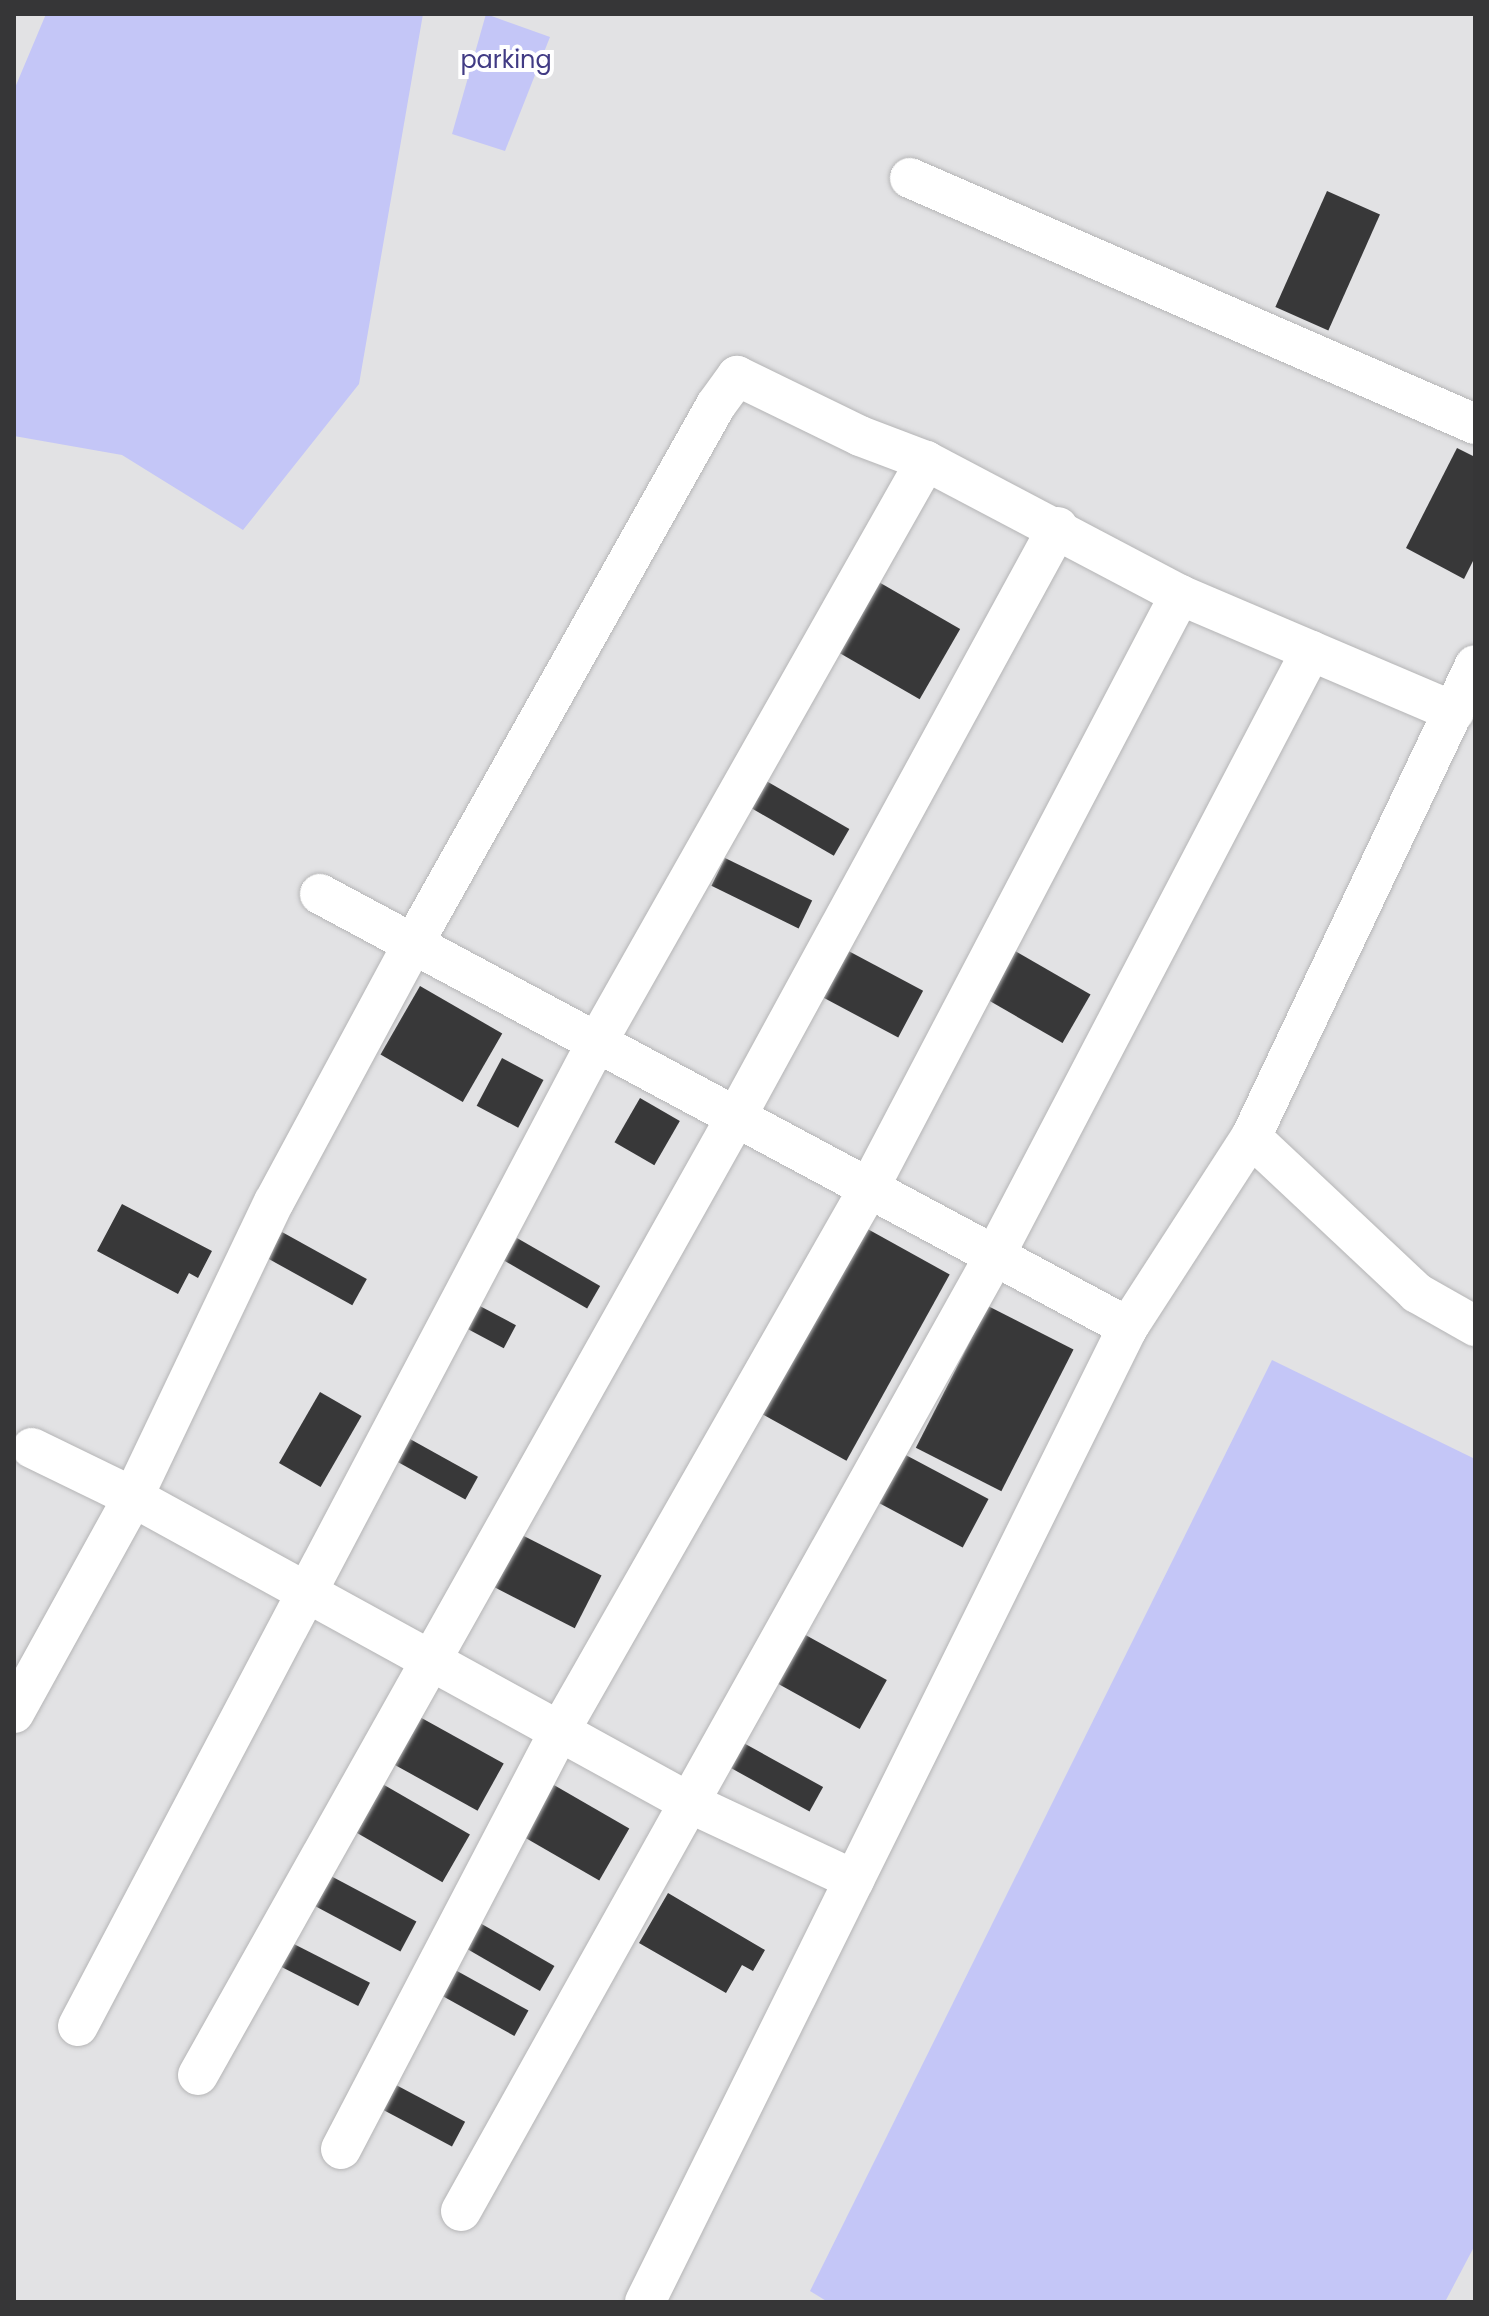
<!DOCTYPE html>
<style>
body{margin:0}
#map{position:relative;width:1489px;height:2316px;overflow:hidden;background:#e2e2e4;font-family:Poppins,sans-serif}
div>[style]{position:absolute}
.green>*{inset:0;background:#c4c6f7}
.building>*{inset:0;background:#383839;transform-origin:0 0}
.roads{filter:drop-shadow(0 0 2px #b5b5b6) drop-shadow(0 0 2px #b5b5b6)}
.street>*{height:40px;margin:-20px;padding:0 20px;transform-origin:20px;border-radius:20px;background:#fff}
span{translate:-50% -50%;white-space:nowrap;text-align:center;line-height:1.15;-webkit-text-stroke:8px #fff;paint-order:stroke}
.park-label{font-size:24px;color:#413b84}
.frame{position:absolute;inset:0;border:16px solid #363637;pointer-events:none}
</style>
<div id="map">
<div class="green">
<i style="clip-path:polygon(46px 14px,423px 14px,359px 384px,243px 530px,122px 455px,14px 436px,14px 90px)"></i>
<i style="clip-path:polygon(486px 14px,550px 37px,505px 151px,452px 134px)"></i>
<i style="clip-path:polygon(1272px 1360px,1475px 1459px,1475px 2245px,1445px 2302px,828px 2302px,810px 2291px)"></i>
</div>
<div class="building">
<i style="left:1327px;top:191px;width:58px;height:127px;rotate:24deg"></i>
<i style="clip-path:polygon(1457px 448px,1475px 457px,1475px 557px,1464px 579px,1406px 548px)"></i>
<i style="left:877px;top:581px;width:96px;height:81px;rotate:30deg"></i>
<i style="left:761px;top:778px;width:102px;height:31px;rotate:30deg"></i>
<i style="left:725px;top:858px;width:97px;height:31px;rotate:26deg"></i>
<i style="left:841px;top:947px;width:93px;height:53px;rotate:28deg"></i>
<i style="left:1010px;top:948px;width:93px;height:56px;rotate:30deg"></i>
<i style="left:420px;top:986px;width:95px;height:79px;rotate:30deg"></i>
<i style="left:502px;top:1058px;width:47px;height:54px;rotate:28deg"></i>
<i style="left:640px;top:1098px;width:46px;height:51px;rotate:30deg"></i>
<i style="clip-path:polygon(122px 1204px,212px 1251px,198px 1278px,189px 1273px,178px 1294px,97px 1251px)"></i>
<i style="left:864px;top:1227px;width:98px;height:213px;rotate:29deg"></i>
<i style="left:282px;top:1232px;width:97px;height:30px;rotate:29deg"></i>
<i style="left:517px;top:1238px;width:96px;height:26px;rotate:30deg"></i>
<i style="left:478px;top:1305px;width:43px;height:26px;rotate:28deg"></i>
<i style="left:988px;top:1306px;width:96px;height:159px;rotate:27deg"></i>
<i style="left:320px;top:1392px;width:48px;height:82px;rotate:30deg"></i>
<i style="left:401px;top:1434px;width:88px;height:26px;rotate:29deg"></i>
<i style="left:902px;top:1453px;width:98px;height:55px;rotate:28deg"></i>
<i style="left:516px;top:1532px;width:96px;height:59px;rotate:27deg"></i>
<i style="left:802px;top:1633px;width:97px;height:56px;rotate:29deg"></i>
<i style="left:418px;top:1716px;width:98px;height:54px;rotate:29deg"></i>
<i style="left:740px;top:1741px;width:95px;height:28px;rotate:29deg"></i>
<i style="left:547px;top:1781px;width:95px;height:60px;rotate:30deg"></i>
<i style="left:379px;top:1782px;width:105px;height:55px;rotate:30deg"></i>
<i style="left:329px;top:1875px;width:99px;height:34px;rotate:28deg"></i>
<i style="clip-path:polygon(668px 1893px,765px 1950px,753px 1971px,742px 1965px,726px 1993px,639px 1943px)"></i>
<i style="left:473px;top:1919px;width:94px;height:29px;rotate:30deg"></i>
<i style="left:288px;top:1941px;width:92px;height:26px;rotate:27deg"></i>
<i style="left:448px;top:1966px;width:92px;height:29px;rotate:29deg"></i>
<i style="left:383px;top:2078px;width:93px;height:28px;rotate:28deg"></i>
</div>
<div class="roads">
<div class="street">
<i style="left:910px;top:178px;width:616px;rotate:23.53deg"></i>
<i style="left:320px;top:894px;width:917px;rotate:28.19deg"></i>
<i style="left:1251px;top:1137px;width:228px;rotate:43.2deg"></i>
<i style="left:1417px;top:1293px;width:67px;rotate:29.6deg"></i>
<i style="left:32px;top:1448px;width:112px;rotate:25.9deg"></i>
<i style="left:133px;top:1497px;width:638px;rotate:28.78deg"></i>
<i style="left:692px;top:1804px;width:179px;rotate:25.1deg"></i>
<i style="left:14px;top:1713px;width:247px;rotate:-61.1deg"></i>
<i style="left:133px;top:1497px;width:327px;rotate:-64.5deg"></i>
<i style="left:274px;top:1202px;width:293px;rotate:-61.7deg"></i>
<i style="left:413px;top:944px;width:618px;rotate:-60.66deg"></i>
<i style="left:716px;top:405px;width:36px;rotate:-54deg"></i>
<i style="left:737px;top:376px;width:137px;rotate:26deg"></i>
<i style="left:860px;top:436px;width:71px;rotate:20.7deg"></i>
<i style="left:926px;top:461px;width:287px;rotate:27.8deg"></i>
<i style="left:1180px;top:595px;width:298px;rotate:23.1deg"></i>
<i style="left:78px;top:2026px;width:1110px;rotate:-62.19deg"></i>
<i style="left:596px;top:1044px;width:670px;rotate:-60.49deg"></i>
<i style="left:198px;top:2075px;width:1099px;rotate:-60.68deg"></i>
<i style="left:736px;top:1117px;width:672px;rotate:-61.38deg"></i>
<i style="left:341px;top:2149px;width:471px;rotate:-62.4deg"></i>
<i style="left:559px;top:1732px;width:626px;rotate:-60.32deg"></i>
<i style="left:869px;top:1188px;width:670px;rotate:-62.33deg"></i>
<i style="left:461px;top:2211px;width:1095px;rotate:-60.81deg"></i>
<i style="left:995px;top:1255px;width:682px;rotate:-62.38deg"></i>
<i style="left:645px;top:2302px;width:1088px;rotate:-63.65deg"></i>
<i style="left:1128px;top:1327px;width:226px;rotate:-57.1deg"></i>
<i style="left:1251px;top:1137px;width:522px;rotate:-64.61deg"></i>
</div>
</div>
<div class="park-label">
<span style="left:506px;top:60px">parking</span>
</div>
<div class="frame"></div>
</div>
